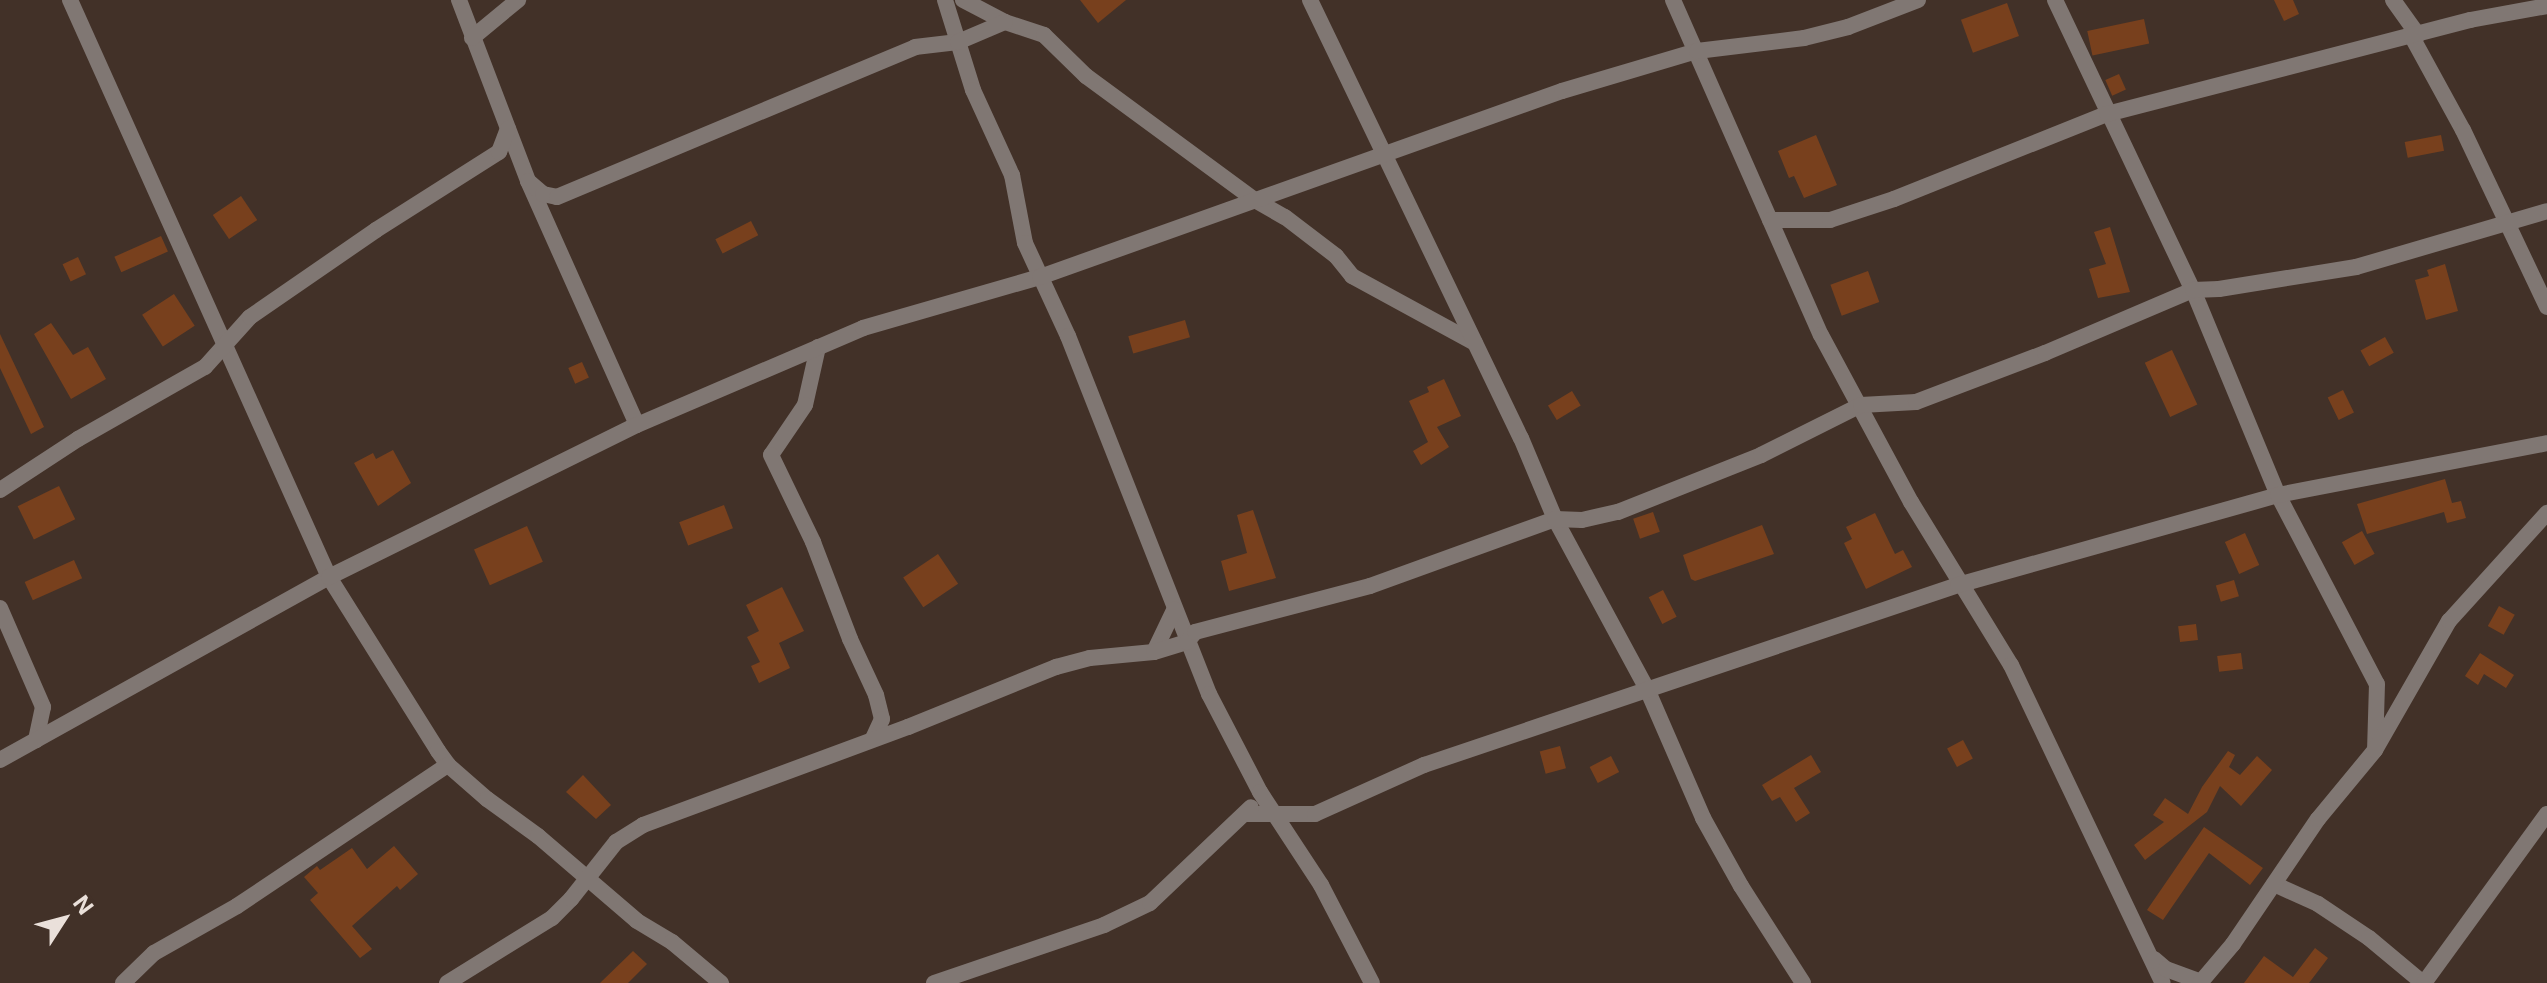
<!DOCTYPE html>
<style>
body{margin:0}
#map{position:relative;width:2547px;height:983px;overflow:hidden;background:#423128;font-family:Inter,sans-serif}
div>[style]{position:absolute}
.building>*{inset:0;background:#78401d;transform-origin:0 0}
.minor>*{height:16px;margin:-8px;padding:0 8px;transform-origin:8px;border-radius:8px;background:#807773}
span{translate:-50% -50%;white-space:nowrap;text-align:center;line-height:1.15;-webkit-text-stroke:8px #423128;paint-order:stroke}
.north{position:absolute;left:24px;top:879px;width:80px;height:80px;-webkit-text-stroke:6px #423128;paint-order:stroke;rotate:54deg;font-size:22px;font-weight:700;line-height:32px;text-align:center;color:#eae0da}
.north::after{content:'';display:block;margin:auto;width:28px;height:36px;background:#eae0da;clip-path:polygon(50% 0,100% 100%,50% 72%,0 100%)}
</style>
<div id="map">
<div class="building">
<i style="clip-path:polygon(1080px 0,1126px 0,1098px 23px)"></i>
<i style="clip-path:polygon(2274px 0,2293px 0,2299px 14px,2284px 21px)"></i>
<i style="left:2007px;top:3px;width:35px;height:49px;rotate:70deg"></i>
<i style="left:2144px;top:19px;width:25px;height:58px;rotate:78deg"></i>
<i style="left:2119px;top:74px;width:17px;height:15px;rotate:66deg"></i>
<i style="clip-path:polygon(1816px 135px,1837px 185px,1804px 198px,1794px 176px,1789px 178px,1778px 151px)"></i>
<i style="left:2441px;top:135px;width:16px;height:37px;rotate:79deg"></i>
<i style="left:241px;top:196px;width:29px;height:34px;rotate:56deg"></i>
<i style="left:751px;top:221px;width:16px;height:40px;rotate:63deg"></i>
<i style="clip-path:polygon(2110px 227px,2130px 292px,2098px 298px,2089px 269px,2106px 264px,2094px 232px)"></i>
<i style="left:161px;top:236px;width:17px;height:51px;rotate:66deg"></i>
<i style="left:78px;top:257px;width:19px;height:17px;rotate:65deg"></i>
<i style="clip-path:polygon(2445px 264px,2458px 311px,2426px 320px,2415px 280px,2429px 276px,2427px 270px)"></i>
<i style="left:1868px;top:271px;width:33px;height:40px;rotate:70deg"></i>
<i style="left:174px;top:294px;width:38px;height:38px;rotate:57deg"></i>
<i style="left:1185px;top:320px;width:18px;height:59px;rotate:74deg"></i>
<i style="clip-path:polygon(51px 323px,73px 355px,88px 347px,106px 379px,71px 399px,34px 334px)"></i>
<i style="clip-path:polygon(0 334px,44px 427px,31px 434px,0 368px)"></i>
<i style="left:2385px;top:337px;width:18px;height:28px;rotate:61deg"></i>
<i style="left:2172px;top:350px;width:60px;height:30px;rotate:65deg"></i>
<i style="left:582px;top:362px;width:17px;height:15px;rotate:66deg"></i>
<i style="clip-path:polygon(1444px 379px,1461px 416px,1437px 427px,1449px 447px,1421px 465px,1413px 451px,1428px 442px,1409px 401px,1429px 392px,1427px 387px)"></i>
<i style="left:2343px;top:390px;width:25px;height:17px;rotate:64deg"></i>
<i style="left:1572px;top:391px;width:17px;height:28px;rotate:59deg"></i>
<i style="clip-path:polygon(393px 450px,411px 483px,378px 506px,354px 463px,373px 453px,376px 459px)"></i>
<i style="clip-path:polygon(2445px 479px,2452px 503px,2461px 501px,2466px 518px,2447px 523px,2444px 512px,2367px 534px,2357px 504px)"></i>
<i style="left:59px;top:486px;width:37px;height:46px;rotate:64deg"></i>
<i style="left:724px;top:505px;width:25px;height:48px;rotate:69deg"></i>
<i style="clip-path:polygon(1253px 510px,1276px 578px,1229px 591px,1221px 561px,1247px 553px,1237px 515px)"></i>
<i style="left:1653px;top:512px;width:21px;height:21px;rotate:71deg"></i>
<i style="clip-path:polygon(1875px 513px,1895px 554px,1903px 550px,1912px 567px,1866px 589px,1844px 543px,1852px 539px,1846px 527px)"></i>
<i style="clip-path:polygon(1762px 525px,1774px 554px,1695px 581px,1691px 579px,1683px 555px)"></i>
<i style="left:527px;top:526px;width:39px;height:58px;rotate:66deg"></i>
<i style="left:2362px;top:531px;width:26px;height:23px;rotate:61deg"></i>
<i style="left:2245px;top:533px;width:35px;height:22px;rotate:66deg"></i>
<i style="left:938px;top:554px;width:36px;height:42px;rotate:56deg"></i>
<i style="left:74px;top:560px;width:20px;height:54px;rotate:66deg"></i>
<i style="left:2234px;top:580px;width:17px;height:19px;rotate:73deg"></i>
<i style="clip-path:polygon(782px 587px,804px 631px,779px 643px,790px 668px,759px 683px,751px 666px,760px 662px,747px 637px,759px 631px,746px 605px)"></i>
<i style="left:1663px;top:590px;width:30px;height:16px;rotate:63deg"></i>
<i style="left:2499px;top:606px;width:18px;height:23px;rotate:29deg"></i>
<i style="left:2196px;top:624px;width:16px;height:18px;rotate:83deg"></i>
<i style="left:2241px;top:653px;width:16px;height:24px;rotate:83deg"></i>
<i style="clip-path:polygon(2480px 653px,2514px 675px,2506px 688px,2484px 674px,2478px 685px,2465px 676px)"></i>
<i style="left:1963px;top:740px;width:21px;height:18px;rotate:62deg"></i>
<i style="left:1560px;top:746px;width:23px;height:21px;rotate:75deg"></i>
<i style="clip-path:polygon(2228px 751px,2235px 755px,2229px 767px,2240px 775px,2257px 756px,2272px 770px,2241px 806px,2220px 786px,2207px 812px,2145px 860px,2134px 845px,2164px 822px,2153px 815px,2165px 798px,2188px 814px,2202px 787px)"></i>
<i style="clip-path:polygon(1811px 755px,1821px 772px,1794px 788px,1810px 813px,1796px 822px,1780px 797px,1772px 801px,1762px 785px)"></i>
<i style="left:1611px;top:756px;width:18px;height:24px;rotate:63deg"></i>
<i style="clip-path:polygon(583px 775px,611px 805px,596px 819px,566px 792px)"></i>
<i style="clip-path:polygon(2204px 827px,2263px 868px,2250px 885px,2209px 853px,2163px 920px,2147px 910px)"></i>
<i style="clip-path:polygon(394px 846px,418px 874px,400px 890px,397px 886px,352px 926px,372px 949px,360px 958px,310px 900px,318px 893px,304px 877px,317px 866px,320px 870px,352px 848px,367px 869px)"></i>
<i style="clip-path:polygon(2315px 948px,2328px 958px,2309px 983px,2244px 983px,2264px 956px,2293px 977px)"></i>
<i style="clip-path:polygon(633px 951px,647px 964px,628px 983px,600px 983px)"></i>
</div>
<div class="minor">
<i style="left:70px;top:0;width:632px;rotate:65.83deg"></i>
<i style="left:329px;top:577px;width:205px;rotate:57.9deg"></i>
<i style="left:438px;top:751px;width:17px;rotate:54deg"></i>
<i style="left:448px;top:765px;width:52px;rotate:41.1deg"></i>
<i style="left:487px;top:799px;width:63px;rotate:36deg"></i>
<i style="left:538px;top:836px;width:130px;rotate:40.6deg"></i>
<i style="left:637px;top:921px;width:41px;rotate:31deg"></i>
<i style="left:672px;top:942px;width:64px;rotate:39.9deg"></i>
<i style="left:459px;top:0;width:194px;rotate:69.1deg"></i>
<i style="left:528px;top:181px;width:267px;rotate:65.9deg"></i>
<i style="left:945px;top:0;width:94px;rotate:72.7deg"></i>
<i style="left:973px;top:90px;width:94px;rotate:65.4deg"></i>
<i style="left:1012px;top:175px;width:69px;rotate:79.2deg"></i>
<i style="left:1025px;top:243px;width:102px;rotate:65.2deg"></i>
<i style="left:1068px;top:336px;width:385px;rotate:68.5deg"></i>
<i style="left:1209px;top:694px;width:110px;rotate:62.5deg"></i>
<i style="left:1260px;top:792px;width:111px;rotate:56.7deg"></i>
<i style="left:1321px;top:885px;width:110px;rotate:62.5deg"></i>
<i style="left:963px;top:0;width:47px;rotate:27.6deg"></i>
<i style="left:1005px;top:22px;width:41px;rotate:18.4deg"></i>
<i style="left:1044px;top:35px;width:59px;rotate:44.3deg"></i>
<i style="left:1086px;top:76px;width:210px;rotate:36.3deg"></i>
<i style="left:1255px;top:200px;width:34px;rotate:30deg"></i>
<i style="left:1285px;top:217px;width:64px;rotate:37.4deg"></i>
<i style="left:1336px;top:256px;width:26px;rotate:51deg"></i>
<i style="left:1352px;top:276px;width:140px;rotate:28.6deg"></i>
<i style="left:1310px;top:0;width:486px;rotate:64.3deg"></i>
<i style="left:1521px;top:438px;width:88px;rotate:67.2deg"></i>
<i style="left:1555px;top:519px;width:193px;rotate:61.6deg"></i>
<i style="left:1647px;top:689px;width:141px;rotate:66.5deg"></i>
<i style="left:1703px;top:818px;width:78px;rotate:60.8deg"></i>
<i style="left:1741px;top:886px;width:115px;rotate:57.4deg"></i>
<i style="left:1673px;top:0;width:366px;rotate:66.2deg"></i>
<i style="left:1821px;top:335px;width:190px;rotate:61.7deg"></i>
<i style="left:1911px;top:502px;width:191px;rotate:58.5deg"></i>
<i style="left:2011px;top:665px;width:352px;rotate:64.5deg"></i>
<i style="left:2055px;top:0;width:321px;rotate:64.6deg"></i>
<i style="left:2193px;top:290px;width:222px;rotate:67.5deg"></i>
<i style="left:2278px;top:495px;width:213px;rotate:62.4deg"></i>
<i style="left:2377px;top:684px;width:66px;rotate:91.7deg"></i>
<i style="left:2393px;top:0;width:43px;rotate:54.5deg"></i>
<i style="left:2412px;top:37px;width:106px;rotate:61.3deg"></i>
<i style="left:2463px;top:130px;width:196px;rotate:64.6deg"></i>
<i style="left:472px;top:38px;width:60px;rotate:-39.6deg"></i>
<i style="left:528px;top:181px;width:20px;rotate:41deg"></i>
<i style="left:543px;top:194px;width:14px;rotate:12deg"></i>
<i style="left:557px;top:197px;width:388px;rotate:-22.7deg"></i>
<i style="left:915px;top:47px;width:43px;rotate:-6.6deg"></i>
<i style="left:958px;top:42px;width:51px;rotate:-23.1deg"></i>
<i style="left:1770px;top:220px;width:60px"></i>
<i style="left:1830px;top:220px;width:67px;rotate:-18.2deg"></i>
<i style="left:1894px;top:199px;width:229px;rotate:-21.8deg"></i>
<i style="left:2107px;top:114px;width:375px;rotate:-14.5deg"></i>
<i style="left:2470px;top:20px;width:78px;rotate:-10.3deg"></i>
<i style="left:818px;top:347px;width:59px;rotate:102.6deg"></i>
<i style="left:805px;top:405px;width:60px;rotate:124.2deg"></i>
<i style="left:771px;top:455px;width:97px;rotate:64.2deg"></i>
<i style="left:813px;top:542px;width:104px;rotate:69.1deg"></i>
<i style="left:850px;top:639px;width:62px;rotate:65.1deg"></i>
<i style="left:876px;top:695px;width:25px;rotate:76deg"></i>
<i style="left:882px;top:719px;width:21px;rotate:115deg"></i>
<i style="left:0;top:490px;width:93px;rotate:-33.2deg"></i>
<i style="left:78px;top:439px;width:146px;rotate:-29.6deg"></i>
<i style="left:205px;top:367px;width:67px;rotate:-48deg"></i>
<i style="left:250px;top:317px;width:153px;rotate:-34.6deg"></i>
<i style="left:376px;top:230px;width:146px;rotate:-32.4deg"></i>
<i style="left:499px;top:152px;width:25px;rotate:-69deg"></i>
<i style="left:0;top:608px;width:108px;rotate:66.5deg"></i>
<i style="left:43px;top:707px;width:34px;rotate:102deg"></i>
<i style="left:1154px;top:652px;width:47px;rotate:-64.5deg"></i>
<i style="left:0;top:760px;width:376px;rotate:-29.1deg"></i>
<i style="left:329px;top:577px;width:343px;rotate:-26.3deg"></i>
<i style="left:637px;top:425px;width:246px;rotate:-23.2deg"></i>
<i style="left:863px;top:328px;width:184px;rotate:-16.1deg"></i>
<i style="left:1040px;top:277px;width:554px;rotate:-19.61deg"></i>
<i style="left:1562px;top:91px;width:141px;rotate:-16.5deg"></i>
<i style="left:1697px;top:51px;width:108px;rotate:-6.9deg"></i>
<i style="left:1804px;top:38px;width:45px;rotate:-14deg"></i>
<i style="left:1848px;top:27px;width:75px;rotate:-21.1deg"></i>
<i style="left:1246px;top:814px;width:69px"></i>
<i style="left:1315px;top:814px;width:120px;rotate:-24.2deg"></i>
<i style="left:1424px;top:765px;width:564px;rotate:-18.63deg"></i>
<i style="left:1958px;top:585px;width:332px;rotate:-15.7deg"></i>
<i style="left:2278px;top:495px;width:274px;rotate:-10.9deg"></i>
<i style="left:2274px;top:884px;width:48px;rotate:24.4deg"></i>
<i style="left:2318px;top:904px;width:61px;rotate:33.7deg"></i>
<i style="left:2369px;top:938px;width:70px;rotate:39.8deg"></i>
<i style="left:2154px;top:959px;width:16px;rotate:40deg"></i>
<i style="left:2166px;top:969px;width:37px;rotate:20deg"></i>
<i style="left:123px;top:983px;width:43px;rotate:-44.1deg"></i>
<i style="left:154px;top:953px;width:95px;rotate:-29.5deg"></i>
<i style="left:237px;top:906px;width:254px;rotate:-33.8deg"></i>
<i style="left:447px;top:983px;width:123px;rotate:-31.8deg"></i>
<i style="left:552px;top:918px;width:27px;rotate:-45deg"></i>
<i style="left:571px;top:899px;width:73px;rotate:-51.7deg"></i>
<i style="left:616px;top:842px;width:32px;rotate:-32deg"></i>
<i style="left:643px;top:825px;width:283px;rotate:-20.3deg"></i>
<i style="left:908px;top:727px;width:160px;rotate:-22.1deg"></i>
<i style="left:1056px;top:667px;width:35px;rotate:-15deg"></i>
<i style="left:1090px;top:658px;width:64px;rotate:-5.4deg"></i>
<i style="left:1154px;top:652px;width:34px;rotate:-17deg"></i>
<i style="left:1187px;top:642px;width:13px;rotate:-51deg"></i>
<i style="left:1195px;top:632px;width:181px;rotate:-14.7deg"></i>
<i style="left:1370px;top:586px;width:197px;rotate:-19.9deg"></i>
<i style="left:1555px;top:519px;width:27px;rotate:2deg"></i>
<i style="left:1582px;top:520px;width:37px;rotate:-13deg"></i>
<i style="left:1618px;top:512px;width:154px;rotate:-21.7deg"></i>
<i style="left:1761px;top:455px;width:112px;rotate:-26.6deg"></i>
<i style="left:1861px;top:405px;width:55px;rotate:-3.1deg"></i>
<i style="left:1916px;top:402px;width:138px;rotate:-20.8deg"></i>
<i style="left:2045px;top:353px;width:161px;rotate:-23.1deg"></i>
<i style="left:2193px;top:290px;width:26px;rotate:-2deg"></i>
<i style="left:2219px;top:289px;width:139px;rotate:-9.1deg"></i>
<i style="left:2356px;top:267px;width:199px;rotate:-16.3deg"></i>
<i style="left:934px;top:983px;width:180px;rotate:-18.8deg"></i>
<i style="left:1104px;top:925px;width:51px;rotate:-25.6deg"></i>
<i style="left:1150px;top:903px;width:139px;rotate:-43.5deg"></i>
<i style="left:2200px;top:983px;width:51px;rotate:-49.8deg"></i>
<i style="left:2233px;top:944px;width:151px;rotate:-55.8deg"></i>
<i style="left:2318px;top:819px;width:89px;rotate:-50.4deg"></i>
<i style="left:2375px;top:750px;width:149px;rotate:-60.2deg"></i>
<i style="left:2449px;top:621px;width:146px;rotate:-47.8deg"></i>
<i style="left:2424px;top:983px;width:209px;rotate:-54deg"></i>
</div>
<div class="north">N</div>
</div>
